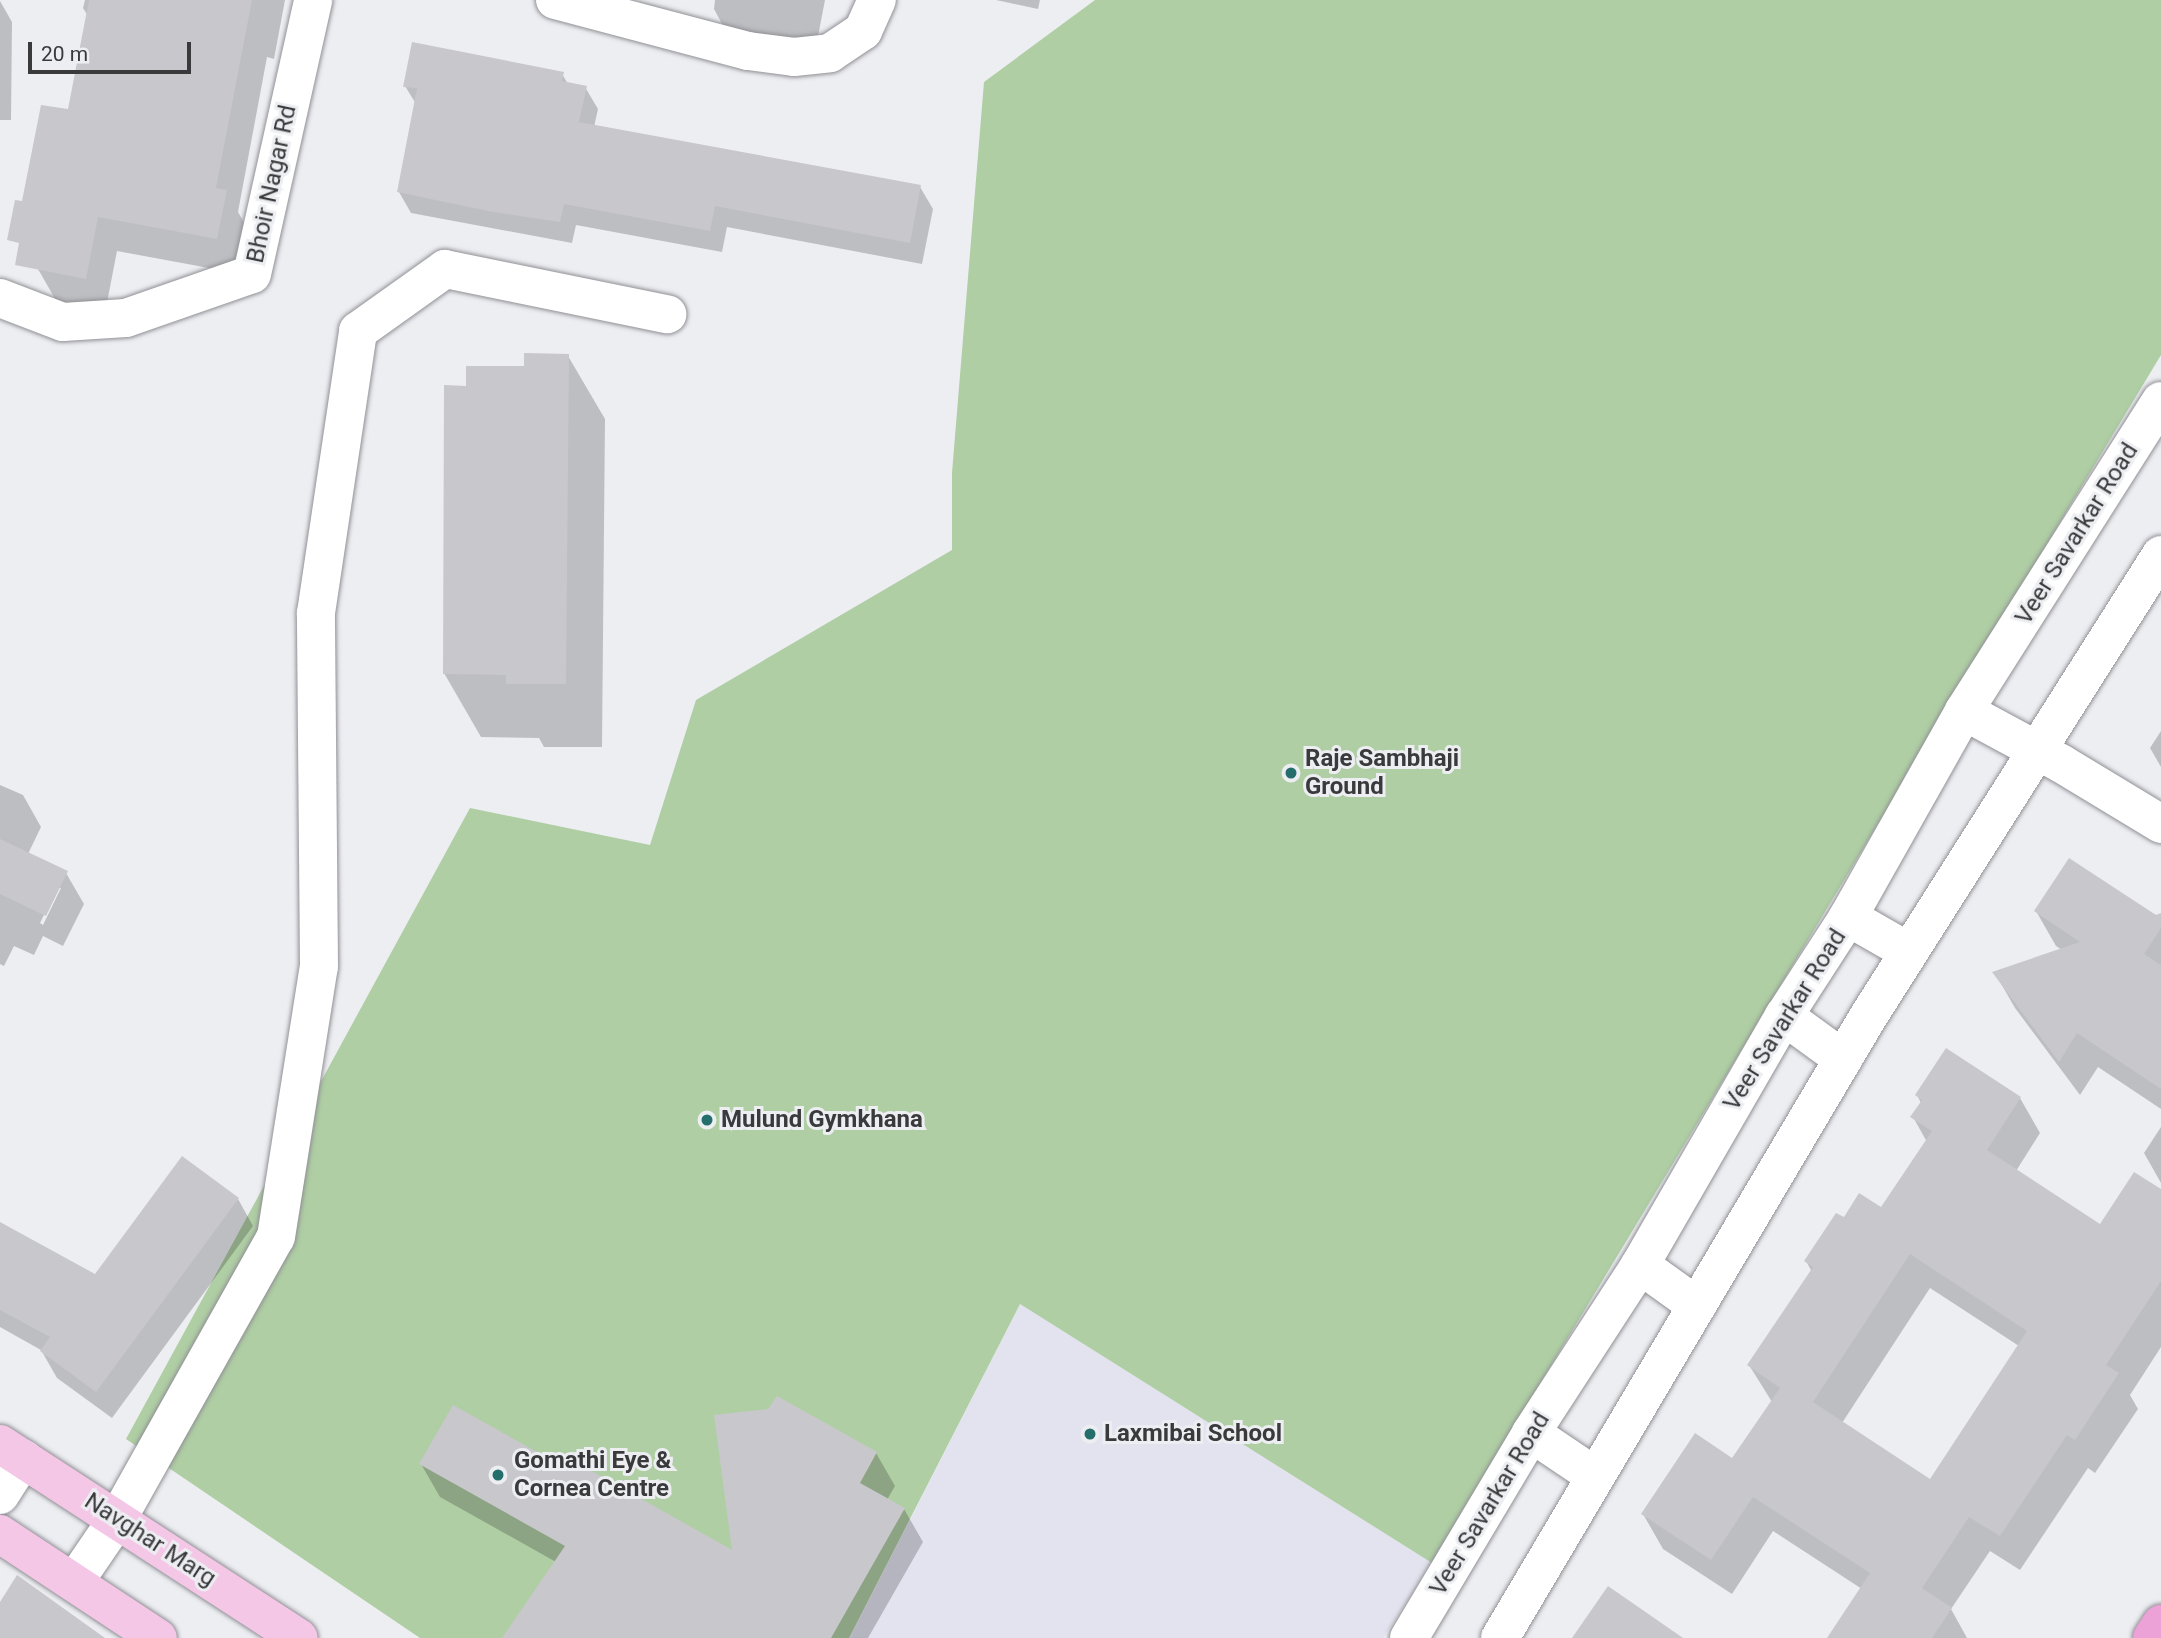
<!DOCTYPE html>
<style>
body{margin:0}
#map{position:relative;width:2161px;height:1638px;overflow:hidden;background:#edeef2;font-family:Roboto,sans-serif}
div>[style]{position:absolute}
.built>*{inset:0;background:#e2e3ee}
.green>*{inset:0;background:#afcea4}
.shadow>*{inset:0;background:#0003}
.building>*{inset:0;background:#c8c7cc}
.roads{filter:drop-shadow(0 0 2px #909095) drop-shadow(0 0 2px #909095)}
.minor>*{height:38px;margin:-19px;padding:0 19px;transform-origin:19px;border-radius:19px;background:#fff}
.major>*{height:38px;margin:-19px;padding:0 19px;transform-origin:19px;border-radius:19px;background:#f4c7e7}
.highway>*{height:38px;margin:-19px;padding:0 19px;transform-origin:19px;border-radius:19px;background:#eca1d7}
.dots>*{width:19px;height:19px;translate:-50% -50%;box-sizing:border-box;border:4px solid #edeef2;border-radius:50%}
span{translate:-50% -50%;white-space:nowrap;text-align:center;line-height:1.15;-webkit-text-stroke:6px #edeef2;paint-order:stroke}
.street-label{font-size:24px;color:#3a3a3c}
.poi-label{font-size:24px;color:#3a3a3c;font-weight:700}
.left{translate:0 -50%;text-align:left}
.scale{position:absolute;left:28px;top:42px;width:163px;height:32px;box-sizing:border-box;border:4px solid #3a3a3c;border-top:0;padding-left:9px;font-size:21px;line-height:24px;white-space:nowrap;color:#3a3a3c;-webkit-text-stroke:5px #edeef2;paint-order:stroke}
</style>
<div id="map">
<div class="built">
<i style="clip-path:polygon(1020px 1304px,1432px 1563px,1383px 1638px,850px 1638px)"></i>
</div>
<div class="green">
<i style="clip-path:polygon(1095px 0,2161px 0,2161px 355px,1432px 1563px,1020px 1304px,849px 1638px,420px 1638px,126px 1439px,470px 808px,650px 845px,696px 700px,952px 550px,952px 473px,984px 82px)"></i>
</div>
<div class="shadow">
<i style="clip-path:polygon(85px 0,285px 0,274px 59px,267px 57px,238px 212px,246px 226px,236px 273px,117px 251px,105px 313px,58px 304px,38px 269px,88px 16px,83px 8px)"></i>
<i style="clip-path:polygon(715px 0,825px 0,815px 52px,729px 37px,714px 9px)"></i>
<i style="clip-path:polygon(996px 0,1040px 0,1038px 9px)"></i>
<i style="clip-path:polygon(0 1px,12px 22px,11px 120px,0 120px)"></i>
<i style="clip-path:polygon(562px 74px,568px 84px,585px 87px,598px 109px,594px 127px,920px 187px,933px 209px,922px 264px,727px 227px,722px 252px,576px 225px,572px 243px,411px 213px,399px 192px,416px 104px,405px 86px)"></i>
<i style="clip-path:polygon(568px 356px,605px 419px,602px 747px,544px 747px,539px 738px,481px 737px,444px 673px,468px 388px)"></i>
<i style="clip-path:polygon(2161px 731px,2161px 767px,2150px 748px)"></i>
<i style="clip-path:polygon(evenodd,0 785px,23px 795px,41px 827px,28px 854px,66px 873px,84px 904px,63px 946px,43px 936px,34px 955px,14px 946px,4px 966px,0 964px,0 785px,57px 888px,61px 888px,43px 925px,40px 923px,57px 888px)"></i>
<i style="clip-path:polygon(2036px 911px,2161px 915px,2161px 1109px,2098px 1067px,2080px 1095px,2015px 1008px,1995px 973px,2062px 950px,2056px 946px)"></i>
<i style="clip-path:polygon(evenodd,1917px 1095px,2020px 1098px,2040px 1133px,2016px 1171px,2100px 1227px,2161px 1191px,2161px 1347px,2130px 1395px,2138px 1409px,2095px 1473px,2088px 1468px,2020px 1570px,1990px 1551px,1951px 1609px,1967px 1638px,1831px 1638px,1862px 1589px,1773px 1531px,1732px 1594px,1663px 1549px,1643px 1514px,1733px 1461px,1772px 1402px,1749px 1365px,1812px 1272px,1806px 1261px,1845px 1220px,1881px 1210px,1927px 1142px,1913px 1117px,1921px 1103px,1917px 1095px,1930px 1288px,2019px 1346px,1931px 1481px,1842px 1423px,1930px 1288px)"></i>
<i style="clip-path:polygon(2161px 1127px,2161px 1183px,2144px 1153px)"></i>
<i style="clip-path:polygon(238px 1199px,253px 1226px,112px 1418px,57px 1378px,41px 1350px,0 1327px,0 1224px,96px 1277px)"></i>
<i style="clip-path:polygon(876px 1453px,895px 1486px,887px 1500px,904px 1509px,923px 1542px,868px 1638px,504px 1638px,556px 1562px,440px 1497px,421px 1464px,556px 1464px,734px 1553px)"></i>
</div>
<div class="building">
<i style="clip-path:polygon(89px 0,252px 0,216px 188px,227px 190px,217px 239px,98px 217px,86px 279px,15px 265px,19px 243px,7px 240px,15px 200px,22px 201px,41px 105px,68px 109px)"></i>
<i style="clip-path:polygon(412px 42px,564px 72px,562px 81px,587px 86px,579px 122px,921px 185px,910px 243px,715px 206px,710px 231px,564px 204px,560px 222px,493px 212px,397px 192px,417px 88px,403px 87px)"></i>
<i style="clip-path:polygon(524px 353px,569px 354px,566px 684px,506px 684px,506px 675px,443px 674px,444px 385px,466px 386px,466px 366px,524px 366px)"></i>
<i style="clip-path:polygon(0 839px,68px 871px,46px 916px,0 894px)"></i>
<i style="clip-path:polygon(2069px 858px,2156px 915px,2161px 913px,2161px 928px,2144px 954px,2161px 965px,2161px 1089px,2077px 1033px,2059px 1062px,1992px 972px,2080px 942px,2034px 911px)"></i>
<i style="clip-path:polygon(evenodd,1946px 1048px,2021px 1097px,1987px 1150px,2100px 1224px,2134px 1172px,2161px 1189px,2161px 1281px,2106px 1365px,2119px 1373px,2075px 1440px,2067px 1435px,2000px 1536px,1969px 1517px,1922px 1588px,1952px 1608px,1932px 1638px,1827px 1638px,1870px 1573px,1753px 1497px,1711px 1560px,1641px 1514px,1695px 1433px,1732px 1458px,1780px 1388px,1747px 1365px,1813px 1267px,1804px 1261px,1836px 1213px,1844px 1217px,1859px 1193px,1881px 1207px,1932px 1131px,1910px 1117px,1922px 1100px,1915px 1095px,1946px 1048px,1910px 1254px,2027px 1331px,1930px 1479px,1813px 1402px,1910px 1254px)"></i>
<i style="clip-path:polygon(182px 1156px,239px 1198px,96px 1392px,40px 1351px,50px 1337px,0 1310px,0 1222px,95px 1274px)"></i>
<i style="clip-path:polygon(777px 1396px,877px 1452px,860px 1483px,905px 1508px,831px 1638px,502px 1638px,565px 1546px,419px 1464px,453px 1405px,555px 1462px,560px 1453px,732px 1550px,714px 1415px,768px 1409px)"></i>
<i style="clip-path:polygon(17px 1575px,105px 1638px,0 1638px,0 1602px)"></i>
<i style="clip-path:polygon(1608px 1586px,1683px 1638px,1572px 1638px)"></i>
</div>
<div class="roads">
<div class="minor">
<i style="left:555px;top:0;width:200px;rotate:14.8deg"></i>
<i style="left:748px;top:51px;width:46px;rotate:7.4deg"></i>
<i style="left:794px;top:57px;width:36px;rotate:-6deg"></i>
<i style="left:830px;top:53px;width:40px;rotate:-34deg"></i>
<i style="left:863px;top:31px;width:34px;rotate:-66deg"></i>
<i style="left:0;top:298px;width:67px;rotate:20.9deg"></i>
<i style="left:63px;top:322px;width:63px;rotate:-3.6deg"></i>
<i style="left:126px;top:318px;width:133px;rotate:-19.2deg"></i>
<i style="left:252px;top:274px;width:281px;rotate:-77.4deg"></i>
<i style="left:1964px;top:711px;width:111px;rotate:28.4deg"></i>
<i style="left:2062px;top:764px;width:116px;rotate:31.2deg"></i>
<i style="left:1848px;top:917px;width:70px;rotate:29.8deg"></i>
<i style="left:1784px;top:1016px;width:73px;rotate:36.1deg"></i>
<i style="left:1640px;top:1265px;width:70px;rotate:35.7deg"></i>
<i style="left:1531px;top:1433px;width:77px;rotate:33.9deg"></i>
<i style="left:0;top:1495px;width:43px;rotate:-57.4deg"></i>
<i style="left:75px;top:1581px;width:76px;rotate:-55.7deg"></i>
<i style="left:118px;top:1518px;width:322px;rotate:-60.7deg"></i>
<i style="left:276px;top:1237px;width:273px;rotate:-81deg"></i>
<i style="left:319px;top:967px;width:354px;rotate:-90.5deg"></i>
<i style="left:316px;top:613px;width:285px;rotate:-81.5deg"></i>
<i style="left:358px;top:331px;width:107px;rotate:-35.5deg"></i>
<i style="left:445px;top:269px;width:227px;rotate:11.5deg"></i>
<i style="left:1409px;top:1638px;width:239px;rotate:-59.2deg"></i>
<i style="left:1531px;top:1433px;width:200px;rotate:-57deg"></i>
<i style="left:1640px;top:1265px;width:288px;rotate:-60deg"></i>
<i style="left:1784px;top:1016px;width:118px;rotate:-57.1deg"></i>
<i style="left:1848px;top:917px;width:236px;rotate:-60.6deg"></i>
<i style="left:1964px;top:711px;width:367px;rotate:-57.6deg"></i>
<i style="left:1500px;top:1638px;width:722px;rotate:-59.35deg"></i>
<i style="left:1868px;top:1017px;width:547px;rotate:-57.62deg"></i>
</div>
<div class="major">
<i style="left:0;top:1444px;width:356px;rotate:33deg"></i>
<i style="left:0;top:1534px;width:189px;rotate:33.4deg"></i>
</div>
<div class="highway">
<i style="left:2152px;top:1638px;width:17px;rotate:-57deg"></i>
</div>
</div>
<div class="dots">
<i style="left:1291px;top:773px;background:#246e6c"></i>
<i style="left:707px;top:1120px;background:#246e6c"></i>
<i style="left:1090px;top:1434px;background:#246e6c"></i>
<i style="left:498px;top:1475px;background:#246e6c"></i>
</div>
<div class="street-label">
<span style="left:272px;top:184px;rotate:-78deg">Bhoir Nagar Rd</span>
<span style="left:2077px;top:534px;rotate:-58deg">Veer Savarkar Road</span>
<span style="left:1785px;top:1020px;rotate:-58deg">Veer Savarkar Road</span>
<span style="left:1490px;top:1504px;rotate:-59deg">Veer Savarkar Road</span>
<span style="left:150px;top:1540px;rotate:33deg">Navghar Marg</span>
</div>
<div class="poi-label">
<span class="left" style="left:1305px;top:773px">Raje Sambhaji<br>Ground</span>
<span class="left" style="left:721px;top:1120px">Mulund Gymkhana</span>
<span class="left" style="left:1104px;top:1434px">Laxmibai School</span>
<span class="left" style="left:514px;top:1475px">Gomathi Eye &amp;<br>Cornea Centre</span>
</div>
<div class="scale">20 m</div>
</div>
